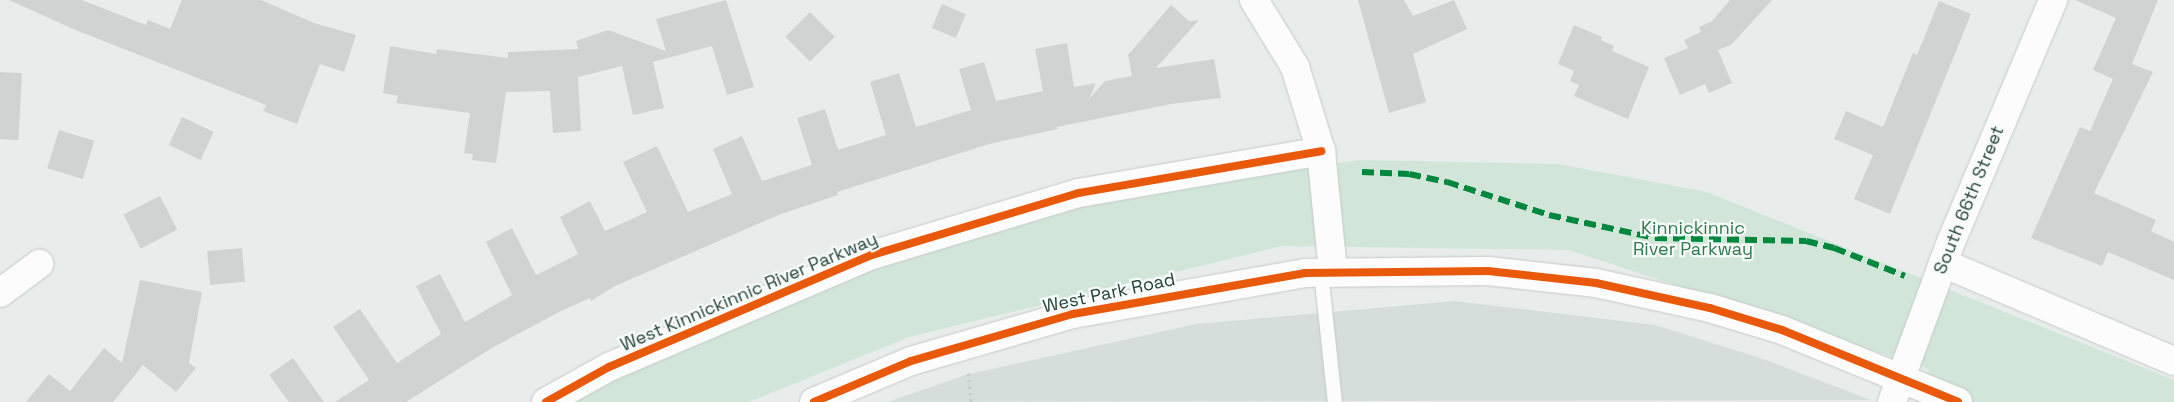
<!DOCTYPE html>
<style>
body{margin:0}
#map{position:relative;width:2174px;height:402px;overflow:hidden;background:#e8edeb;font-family:"Space Grotesk",sans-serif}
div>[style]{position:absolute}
.built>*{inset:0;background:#d6dedb}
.green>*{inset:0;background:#d1e6d8}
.building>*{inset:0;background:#cfd4d2;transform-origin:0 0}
.path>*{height:3px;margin-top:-1.5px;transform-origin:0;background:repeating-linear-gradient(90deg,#c3ccca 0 2.5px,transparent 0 6.5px)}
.roads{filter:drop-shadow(0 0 1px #c5cac8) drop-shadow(0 0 1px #c5cac8)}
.service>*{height:14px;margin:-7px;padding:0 7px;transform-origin:7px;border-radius:7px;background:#fcfcfc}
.minor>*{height:28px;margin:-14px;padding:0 14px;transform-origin:14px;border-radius:14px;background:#fcfcfc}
.quiet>*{height:6px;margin-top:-3px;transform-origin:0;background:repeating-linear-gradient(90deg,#00873e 0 12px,transparent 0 18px)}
.cycleway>*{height:8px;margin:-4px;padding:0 4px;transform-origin:4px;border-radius:4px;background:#e8590c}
span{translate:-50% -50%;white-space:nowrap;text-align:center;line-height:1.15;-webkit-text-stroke:4.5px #f7fbf9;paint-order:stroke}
.street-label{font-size:18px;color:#24423a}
.park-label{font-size:18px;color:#2d7a4b}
</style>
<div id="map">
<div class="built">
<i style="clip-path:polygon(1454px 301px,1655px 325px,1763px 359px,1871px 400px,888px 402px,965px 375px,1196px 324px)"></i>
</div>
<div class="green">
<i style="clip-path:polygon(1358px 160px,1558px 164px,1707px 192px,2174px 380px,2174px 402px,1916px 402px,1929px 369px,1569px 250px,1282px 246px,909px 337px,749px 402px,566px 402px,712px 325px,1052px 210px)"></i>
</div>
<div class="building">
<i style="clip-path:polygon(9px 0,82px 0,146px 25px,148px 20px,170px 29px,182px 0,261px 0,314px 23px,356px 35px,344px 72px,320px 64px,297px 124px,263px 111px,266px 105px,73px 29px)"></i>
<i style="clip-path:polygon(726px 0,754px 87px,727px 95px,712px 46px,653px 62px,664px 108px,633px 115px,622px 66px,578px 77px,581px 131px,553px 133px,550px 91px,506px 92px,496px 163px,472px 160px,473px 154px,464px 153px,470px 113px,396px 103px,398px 96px,383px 93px,390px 46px,436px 54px,437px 49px,508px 58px,508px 52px,578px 49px,576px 41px,608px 30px,666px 51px,656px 19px)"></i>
<i style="clip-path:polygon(1358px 0,1404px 0,1413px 16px,1454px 0,1467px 29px,1413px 54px,1426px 102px,1389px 113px)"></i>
<i style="clip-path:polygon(1730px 0,1772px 0,1731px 45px,1718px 50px,1732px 83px,1709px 93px,1705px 84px,1680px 95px,1664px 58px,1688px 48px,1684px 40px,1701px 32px,1699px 27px,1712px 21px)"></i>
<i style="clip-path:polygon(2075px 0,2158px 0,2132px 64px,2153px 72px,2094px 193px,2156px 220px,2151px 231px,2174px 242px,2174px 280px,2108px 252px,2102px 266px,2031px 238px,2080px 127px,2090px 131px,2113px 79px,2093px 70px,2116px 18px)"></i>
<i style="clip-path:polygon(1939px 1px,1971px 14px,1890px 214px,1854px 199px,1873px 155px,1834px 139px,1846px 111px,1883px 127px,1913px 53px,1917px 55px)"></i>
<i style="left:942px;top:4px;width:26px;height:26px;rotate:23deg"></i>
<i style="clip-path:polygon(1171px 5px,1189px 21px,1199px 20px,1156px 68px,1214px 59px,1221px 98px,1171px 104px,1057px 127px,1058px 129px,989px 144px,837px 192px,838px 195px,781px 214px,615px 286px,591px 301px,590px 298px,561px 311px,490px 349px,406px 402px,335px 402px,369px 380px,333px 327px,360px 309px,397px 363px,441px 334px,416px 286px,440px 274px,465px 322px,512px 295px,486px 242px,512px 228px,536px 275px,578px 254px,560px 217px,590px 201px,605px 231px,647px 212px,623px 162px,657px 146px,688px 212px,732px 194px,713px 149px,742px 136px,762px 181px,812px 165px,797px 118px,825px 109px,838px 150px,886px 135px,870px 82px,899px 73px,916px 127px,971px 110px,959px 69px,984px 62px,996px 101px,1043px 91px,1035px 49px,1067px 43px,1074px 87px,1096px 83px,1089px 99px,1105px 81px,1132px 76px,1128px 55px)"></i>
<i style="left:810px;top:12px;width:35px;height:35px;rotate:45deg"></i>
<i style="clip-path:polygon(1574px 25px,1602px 37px,1601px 40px,1614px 46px,1612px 51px,1649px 67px,1628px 119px,1574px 96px,1579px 85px,1570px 81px,1574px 71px,1558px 64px)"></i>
<i style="left:0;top:72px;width:22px;height:67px;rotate:3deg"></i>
<i style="left:182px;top:117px;width:35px;height:31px;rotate:25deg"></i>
<i style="left:59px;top:130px;width:37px;height:40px;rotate:17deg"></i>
<i style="left:160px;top:196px;width:38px;height:41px;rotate:63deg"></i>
<i style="left:242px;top:248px;width:34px;height:35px;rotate:85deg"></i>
<i style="clip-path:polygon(140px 280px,202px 292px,189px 363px,196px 368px,176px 392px,143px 365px,113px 402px,26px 402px,49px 374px,70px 391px,104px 348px,122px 363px)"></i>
<i style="clip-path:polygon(293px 358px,324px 402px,289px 402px,269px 375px)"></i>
</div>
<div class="path">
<i style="left:968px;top:373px;width:29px;rotate:84deg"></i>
</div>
<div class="roads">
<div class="service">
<i style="left:1321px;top:272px;width:131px;rotate:83.9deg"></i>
</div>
<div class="minor">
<i style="left:1254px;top:0;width:79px;rotate:58.5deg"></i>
<i style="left:1295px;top:67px;width:88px;rotate:72.8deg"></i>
<i style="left:1321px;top:151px;width:122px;rotate:84.3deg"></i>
<i style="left:1943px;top:263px;width:251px;rotate:23deg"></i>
<i style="left:0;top:293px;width:49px;rotate:-36.6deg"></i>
<i style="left:546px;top:402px;width:72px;rotate:-29.1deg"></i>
<i style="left:609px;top:367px;width:286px;rotate:-23.1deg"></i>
<i style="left:872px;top:255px;width:216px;rotate:-16.7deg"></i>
<i style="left:1079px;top:193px;width:246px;rotate:-9.8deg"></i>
<i style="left:814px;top:402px;width:105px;rotate:-22.9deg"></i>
<i style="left:911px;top:361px;width:169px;rotate:-16.2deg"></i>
<i style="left:1073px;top:314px;width:236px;rotate:-10deg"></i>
<i style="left:1305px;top:273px;width:183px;rotate:-0.6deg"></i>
<i style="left:1488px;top:271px;width:109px;rotate:6.3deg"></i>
<i style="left:1596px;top:283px;width:117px;rotate:12.4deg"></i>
<i style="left:1710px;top:308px;width:75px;rotate:17deg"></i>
<i style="left:1782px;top:330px;width:190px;rotate:22.2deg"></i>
<i style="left:1892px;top:402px;width:171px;rotate:-69.8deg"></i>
<i style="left:1951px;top:242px;width:263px;rotate:-67.1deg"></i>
</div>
</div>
<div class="quiet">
<i style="left:1362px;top:172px;width:47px;rotate:2.4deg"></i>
<i style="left:1409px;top:174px;width:39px;rotate:12deg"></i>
<i style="left:1447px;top:182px;width:107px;rotate:17.9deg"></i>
<i style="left:1549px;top:215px;width:108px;rotate:12.2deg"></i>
<i style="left:1655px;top:238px;width:151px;rotate:1.1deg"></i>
<i style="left:1806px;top:241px;width:29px;rotate:14deg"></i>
<i style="left:1834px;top:248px;width:76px;rotate:21.5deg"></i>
</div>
<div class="cycleway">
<i style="left:546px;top:402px;width:72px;rotate:-29.1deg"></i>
<i style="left:609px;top:367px;width:286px;rotate:-23.1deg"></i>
<i style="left:872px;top:255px;width:216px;rotate:-16.7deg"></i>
<i style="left:1079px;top:193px;width:246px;rotate:-9.8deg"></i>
<i style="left:814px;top:402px;width:105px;rotate:-22.9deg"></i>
<i style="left:911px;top:361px;width:169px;rotate:-16.2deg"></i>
<i style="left:1073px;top:314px;width:236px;rotate:-10deg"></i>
<i style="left:1305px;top:273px;width:183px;rotate:-0.6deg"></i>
<i style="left:1488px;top:271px;width:109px;rotate:6.3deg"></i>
<i style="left:1596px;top:283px;width:117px;rotate:12.4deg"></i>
<i style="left:1710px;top:308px;width:75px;rotate:17deg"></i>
<i style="left:1782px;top:330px;width:190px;rotate:22.2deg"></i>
</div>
<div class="street-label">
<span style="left:1969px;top:200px;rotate:-68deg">South 66th Street</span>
<span style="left:749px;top:292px;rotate:-23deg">West Kinnickinnic River Parkway</span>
<span style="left:1109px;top:293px;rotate:-12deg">West Park Road</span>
</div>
<div class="park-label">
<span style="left:1693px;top:239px">Kinnickinnic<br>River Parkway</span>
</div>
</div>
